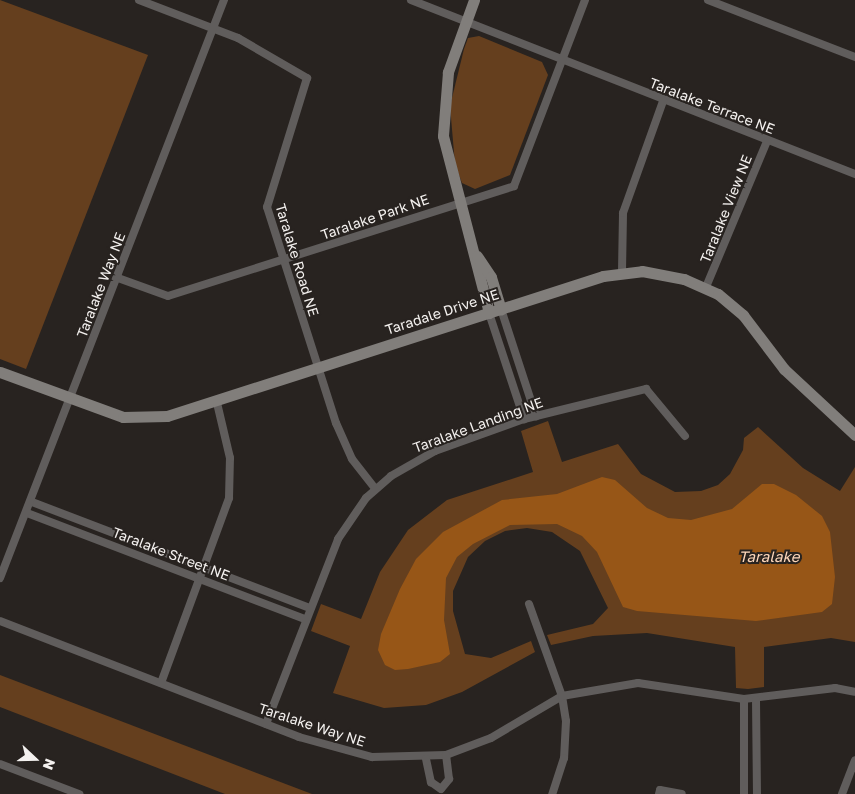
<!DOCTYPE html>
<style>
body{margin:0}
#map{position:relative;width:855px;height:794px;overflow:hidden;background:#282320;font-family:"Golos Text",sans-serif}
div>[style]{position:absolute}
.green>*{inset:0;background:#653f1e}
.water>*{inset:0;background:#975617}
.street>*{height:8px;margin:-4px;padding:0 4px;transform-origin:4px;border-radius:4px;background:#605d5c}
.secondary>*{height:11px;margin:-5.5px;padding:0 5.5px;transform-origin:5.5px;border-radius:5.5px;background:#817e7b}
span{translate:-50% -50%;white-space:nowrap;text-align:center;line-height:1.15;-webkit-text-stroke:4px #282320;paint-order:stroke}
.street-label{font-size:14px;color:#f4f1ef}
.water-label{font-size:15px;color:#fdd7bb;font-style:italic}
.north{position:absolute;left:10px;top:734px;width:50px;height:50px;-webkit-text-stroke:4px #282320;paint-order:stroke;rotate:111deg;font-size:14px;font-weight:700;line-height:20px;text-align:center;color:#f4f1ef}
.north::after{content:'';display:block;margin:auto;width:18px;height:22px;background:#f4f1ef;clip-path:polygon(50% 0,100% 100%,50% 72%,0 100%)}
</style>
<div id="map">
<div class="green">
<i style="clip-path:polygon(0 0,148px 55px,26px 369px,0 359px)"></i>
<i style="clip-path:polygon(479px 36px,542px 62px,548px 75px,510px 175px,475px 189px,462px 183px,455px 164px,450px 106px,464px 49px,468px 38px)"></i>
<i style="clip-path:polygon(548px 421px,562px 462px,618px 444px,641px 474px,675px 492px,701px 491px,718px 485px,730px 474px,743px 450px,744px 438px,758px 427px,803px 468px,840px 491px,855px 467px,855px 642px,831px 638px,764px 647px,764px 687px,748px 689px,736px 688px,735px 647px,647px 633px,593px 636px,551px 645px,547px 635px,593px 624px,608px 608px,580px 551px,552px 532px,527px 528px,505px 531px,485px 541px,468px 557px,453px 591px,453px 611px,465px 654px,491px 658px,531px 641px,535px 652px,462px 692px,426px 705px,384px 708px,333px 693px,350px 646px,311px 631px,321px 604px,361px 619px,380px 572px,408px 530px,447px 500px,533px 472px,521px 431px)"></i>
<i style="clip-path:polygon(0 675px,312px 794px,225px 794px,0 707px)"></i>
</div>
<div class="water">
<i style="clip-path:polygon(602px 477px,615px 480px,647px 508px,668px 518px,691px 520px,732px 509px,762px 484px,774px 484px,796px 495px,822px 516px,830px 532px,835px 577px,832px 604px,822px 612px,756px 621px,637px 611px,623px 607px,597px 552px,582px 536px,557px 524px,510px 525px,473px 544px,457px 557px,446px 578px,444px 620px,450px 654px,440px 662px,408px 669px,395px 670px,385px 665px,378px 650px,381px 634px,400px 589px,416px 559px,443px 532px,502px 500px,557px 494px)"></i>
</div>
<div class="street">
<i style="left:139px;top:0;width:106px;rotate:21deg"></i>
<i style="left:238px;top:38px;width:80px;rotate:30.1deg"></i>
<i style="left:307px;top:78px;width:135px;rotate:107.2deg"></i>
<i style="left:267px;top:207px;width:227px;rotate:72.3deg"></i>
<i style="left:336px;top:423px;width:39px;rotate:66deg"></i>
<i style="left:352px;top:459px;width:37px;rotate:52deg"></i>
<i style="left:411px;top:0;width:477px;rotate:21.4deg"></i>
<i style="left:708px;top:0;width:158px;rotate:21.2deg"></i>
<i style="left:622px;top:271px;width:58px;rotate:-89deg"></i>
<i style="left:623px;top:213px;width:119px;rotate:-70.3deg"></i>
<i style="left:118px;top:278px;width:53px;rotate:19.8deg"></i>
<i style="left:168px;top:296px;width:363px;rotate:-17.6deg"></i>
<i style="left:514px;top:186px;width:199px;rotate:-69.1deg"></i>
<i style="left:706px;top:287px;width:158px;rotate:-67.3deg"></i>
<i style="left:501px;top:309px;width:113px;rotate:71.9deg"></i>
<i style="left:489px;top:313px;width:112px;rotate:71.7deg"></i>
<i style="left:32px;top:502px;width:298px;rotate:20.9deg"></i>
<i style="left:27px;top:513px;width:298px;rotate:20.9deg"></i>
<i style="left:0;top:578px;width:620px;rotate:-68.82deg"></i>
<i style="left:529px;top:604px;width:98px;rotate:70.3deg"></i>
<i style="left:562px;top:696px;width:25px;rotate:81deg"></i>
<i style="left:566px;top:721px;width:37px;rotate:93deg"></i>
<i style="left:564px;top:758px;width:38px;rotate:108deg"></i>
<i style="left:0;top:621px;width:321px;rotate:21.2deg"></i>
<i style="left:299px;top:737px;width:76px;rotate:15.3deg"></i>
<i style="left:372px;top:757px;width:74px;rotate:-1.5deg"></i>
<i style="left:446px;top:755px;width:48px;rotate:-20.7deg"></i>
<i style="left:491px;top:738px;width:82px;rotate:-30.6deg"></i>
<i style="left:562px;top:696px;width:77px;rotate:-9.7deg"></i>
<i style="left:638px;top:683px;width:107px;rotate:8.6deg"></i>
<i style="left:744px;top:699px;width:92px;rotate:-6.9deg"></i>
<i style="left:835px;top:688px;width:20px;rotate:11deg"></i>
<i style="left:161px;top:683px;width:197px;rotate:-69.8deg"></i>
<i style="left:229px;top:498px;width:40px;rotate:-88.6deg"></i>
<i style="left:230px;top:458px;width:57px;rotate:-103.3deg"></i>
<i style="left:744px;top:699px;width:95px;rotate:90deg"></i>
<i style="left:756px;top:700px;width:94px;rotate:89.4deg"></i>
<i style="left:266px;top:724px;width:199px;rotate:-68.7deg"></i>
<i style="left:338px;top:539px;width:50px;rotate:-55.7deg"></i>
<i style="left:366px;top:498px;width:33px;rotate:-41deg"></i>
<i style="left:391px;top:476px;width:51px;rotate:-29.6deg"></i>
<i style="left:435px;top:451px;width:95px;rotate:-19.8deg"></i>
<i style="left:524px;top:419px;width:126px;rotate:-13.8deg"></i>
<i style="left:646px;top:389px;width:61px;rotate:50.3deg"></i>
<i style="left:426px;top:759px;width:24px;rotate:78deg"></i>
<i style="left:431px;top:782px;width:12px;rotate:35deg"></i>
<i style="left:441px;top:789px;width:13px;rotate:-51deg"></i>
<i style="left:449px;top:779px;width:24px;rotate:-97deg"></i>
<i style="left:0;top:764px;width:85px;rotate:20.8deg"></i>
<i style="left:659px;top:794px;width:4px;rotate:-76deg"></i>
<i style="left:660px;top:790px;width:22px;rotate:10deg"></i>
<i style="left:842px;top:794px;width:36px;rotate:-69deg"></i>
</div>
<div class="secondary">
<i style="left:474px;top:0;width:77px;rotate:109.9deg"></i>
<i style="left:448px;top:72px;width:64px;rotate:94.5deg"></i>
<i style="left:443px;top:136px;width:183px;rotate:75.4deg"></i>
<i style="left:477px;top:256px;width:25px;rotate:56deg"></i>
<i style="left:491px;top:277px;width:34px;rotate:73deg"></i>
<i style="left:0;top:372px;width:131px;rotate:20.1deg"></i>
<i style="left:123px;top:417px;width:44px;rotate:-1.3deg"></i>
<i style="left:167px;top:416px;width:458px;rotate:-17.8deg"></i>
<i style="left:603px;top:276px;width:39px;rotate:-7deg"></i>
<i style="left:642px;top:271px;width:43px;rotate:10.8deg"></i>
<i style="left:684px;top:279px;width:37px;rotate:24deg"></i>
<i style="left:718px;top:294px;width:33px;rotate:40deg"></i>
<i style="left:743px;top:315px;width:68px;rotate:52.8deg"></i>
<i style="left:784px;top:369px;width:97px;rotate:42.9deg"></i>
</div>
<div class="street-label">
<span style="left:712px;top:106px;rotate:21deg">Taralake Terrace NE</span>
<span style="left:726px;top:209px;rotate:-68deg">Taralake View NE</span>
<span style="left:375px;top:217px;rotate:-19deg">Taralake Park NE</span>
<span style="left:297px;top:260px;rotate:73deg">Taralake Road NE</span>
<span style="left:101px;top:285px;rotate:-69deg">Taralake Way NE</span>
<span style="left:442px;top:312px;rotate:-18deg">Taradale Drive NE</span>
<span style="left:478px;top:425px;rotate:-20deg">Taralake Landing NE</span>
<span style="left:171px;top:554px;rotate:21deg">Taralake Street NE</span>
<span style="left:312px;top:725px;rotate:18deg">Taralake Way NE</span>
</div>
<div class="water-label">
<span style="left:769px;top:557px">Taralake</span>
</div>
<div class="north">N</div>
</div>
